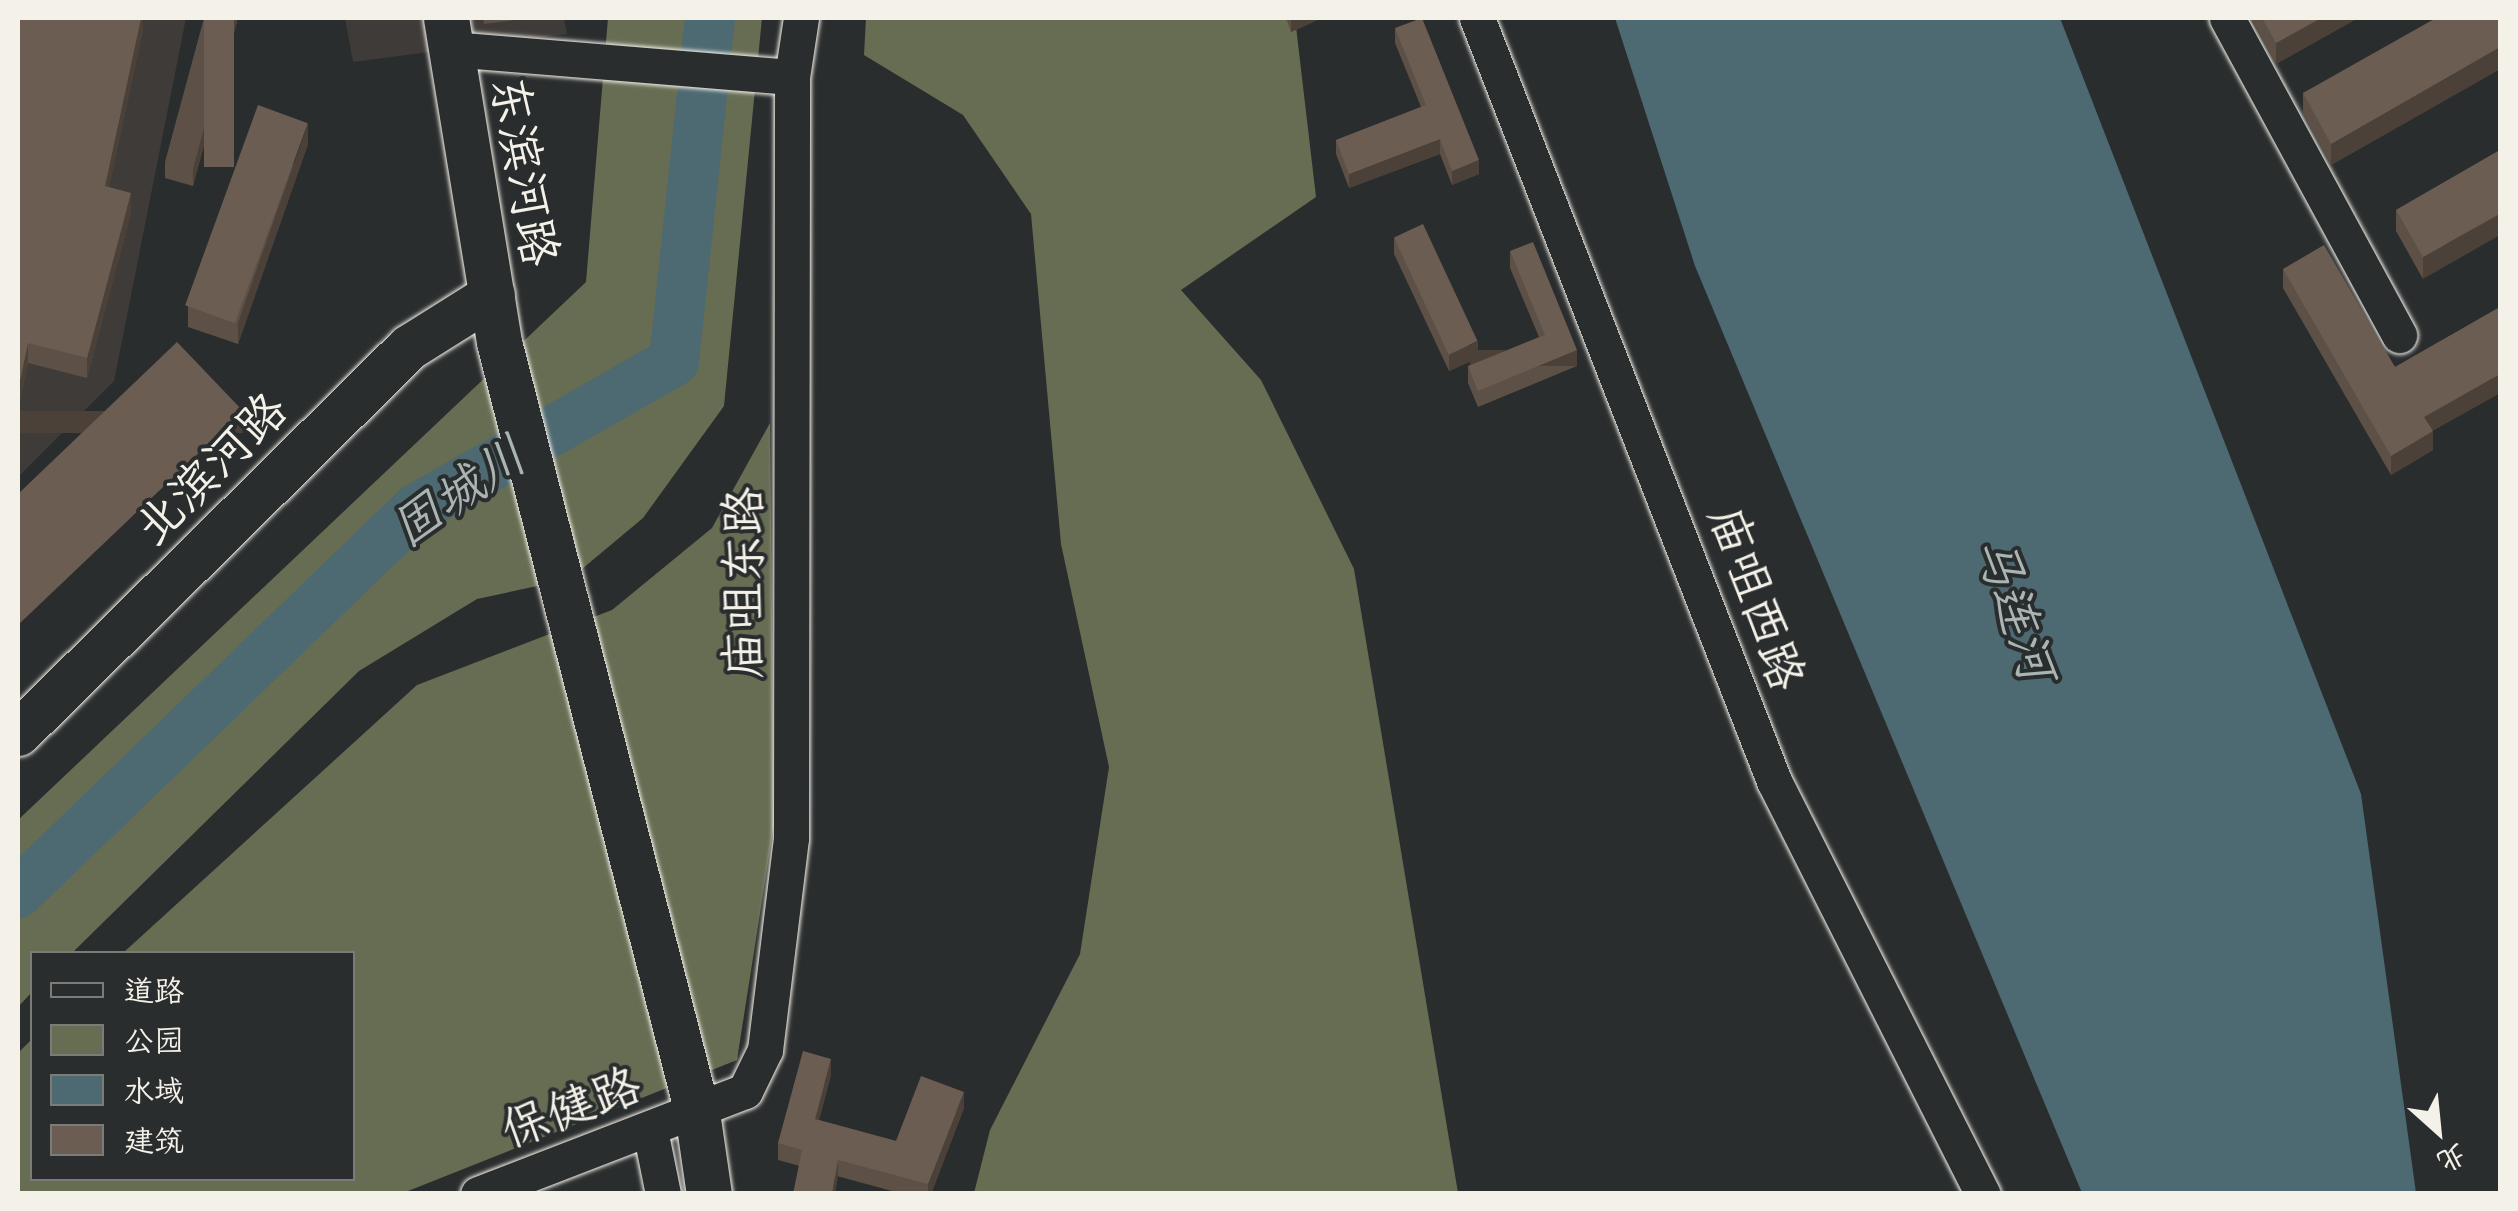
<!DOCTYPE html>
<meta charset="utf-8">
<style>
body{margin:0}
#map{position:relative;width:2518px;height:1211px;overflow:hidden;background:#2a2d2e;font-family:Caveat,"LXGW WenKai TC",sans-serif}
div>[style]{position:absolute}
.built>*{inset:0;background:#3e3b39}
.green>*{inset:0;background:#666d53}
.water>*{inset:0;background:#4d6972}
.river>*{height:50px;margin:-25px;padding:0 25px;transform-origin:25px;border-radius:25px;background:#4d6972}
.roads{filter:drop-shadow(0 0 2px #f4f1e8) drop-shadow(0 0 2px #f4f1e8)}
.minor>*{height:35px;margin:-17.5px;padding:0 17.5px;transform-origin:17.5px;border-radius:17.5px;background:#2a2d2e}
.major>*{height:45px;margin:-22.5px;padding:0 22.5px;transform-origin:22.5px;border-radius:22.5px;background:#2a2d2e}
.wall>*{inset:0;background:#5c5047}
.shaded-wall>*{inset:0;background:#4b4139;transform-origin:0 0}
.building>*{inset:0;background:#6b5d52;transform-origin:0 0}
span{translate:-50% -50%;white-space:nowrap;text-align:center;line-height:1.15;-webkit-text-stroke:8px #2a2d2e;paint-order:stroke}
.street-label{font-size:48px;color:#f4f1e8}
.water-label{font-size:50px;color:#a9b4b3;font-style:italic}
.frame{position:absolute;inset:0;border:20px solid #f4f1e8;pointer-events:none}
.legend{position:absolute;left:30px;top:951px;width:325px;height:230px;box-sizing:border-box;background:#2a2d2e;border:2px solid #7b7b78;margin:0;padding:12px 18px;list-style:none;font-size:30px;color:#f4f1e8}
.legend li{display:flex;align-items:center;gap:20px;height:50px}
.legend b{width:50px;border:2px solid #7b7b78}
.north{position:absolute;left:2388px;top:1081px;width:100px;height:100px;-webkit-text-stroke:8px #2a2d2e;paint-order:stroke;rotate:153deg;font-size:28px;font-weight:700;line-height:40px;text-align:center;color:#f4f1e8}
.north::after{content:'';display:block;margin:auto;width:35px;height:45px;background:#f4f1e8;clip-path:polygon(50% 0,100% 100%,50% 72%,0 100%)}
</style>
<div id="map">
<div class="built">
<i style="clip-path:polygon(18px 18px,186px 18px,114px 381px,20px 475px)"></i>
<i style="clip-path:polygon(345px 18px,564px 18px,567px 34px,353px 62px)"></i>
</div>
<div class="green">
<i style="clip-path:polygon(608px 18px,762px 18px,724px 406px,643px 518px,570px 579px,477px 599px,359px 671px,72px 953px,32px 954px,32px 992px,18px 1007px,18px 820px,586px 282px)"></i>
<i style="clip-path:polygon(866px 18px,1295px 18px,1316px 197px,1181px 290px,1261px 380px,1354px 569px,1458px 1193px,974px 1193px,990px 1130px,1080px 954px,1109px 767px,1061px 544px,1031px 214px,963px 115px,864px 55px)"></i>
<i style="clip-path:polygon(770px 423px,774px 824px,737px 1060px,403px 1193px,18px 1194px,18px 1053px,32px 1039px,32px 1178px,352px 1178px,352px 954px,123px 953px,417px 685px,612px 610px,712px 528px)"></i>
</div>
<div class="water">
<i style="clip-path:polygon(1615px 18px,2060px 18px,2361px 794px,2416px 1193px,2082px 1193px,1695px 266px)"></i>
</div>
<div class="river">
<i style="left:18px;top:893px;width:553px;rotate:-43.97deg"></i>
<i style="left:416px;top:509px;width:297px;rotate:-29.8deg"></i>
<i style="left:674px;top:361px;width:345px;rotate:-84deg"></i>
</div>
<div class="roads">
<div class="minor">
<i style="left:1477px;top:18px;width:819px;rotate:68.73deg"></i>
<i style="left:1774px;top:781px;width:463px;rotate:63.2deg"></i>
<i style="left:2227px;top:18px;width:361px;rotate:61.5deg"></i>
<i style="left:450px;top:49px;width:343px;rotate:4.7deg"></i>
<i style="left:650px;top:1130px;width:65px;rotate:78.5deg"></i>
<i style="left:478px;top:1194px;width:286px;rotate:-21.1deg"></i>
<i style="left:745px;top:1091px;width:46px;rotate:-64deg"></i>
<i style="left:765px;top:1050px;width:214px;rotate:-83deg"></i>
<i style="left:791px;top:838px;width:761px;rotate:-89.92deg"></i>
<i style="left:792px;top:77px;width:60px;rotate:-81.3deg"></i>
</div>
<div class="major">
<i style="left:446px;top:18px;width:328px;rotate:80.7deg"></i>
<i style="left:499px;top:342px;width:795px;rotate:75.58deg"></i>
<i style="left:697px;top:1112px;width:83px;rotate:81.7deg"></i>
<i style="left:18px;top:733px;width:549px;rotate:-44.63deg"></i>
<i style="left:409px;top:347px;width:98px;rotate:-32.1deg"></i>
</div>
</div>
<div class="wall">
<i style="clip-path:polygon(18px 18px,143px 18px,143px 30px,109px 187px,131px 213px,87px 378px,28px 363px,18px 411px)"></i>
<i style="clip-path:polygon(204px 18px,238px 18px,193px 186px,165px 178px,165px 162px)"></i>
<i style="clip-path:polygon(483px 18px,531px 18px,484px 24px)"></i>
<i style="clip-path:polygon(1286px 18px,1322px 18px,1291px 32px)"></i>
<i style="clip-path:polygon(2250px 18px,2358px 18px,2276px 64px)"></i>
<i style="clip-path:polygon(2500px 18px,2500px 69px,2331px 165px,2303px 114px,2303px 93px)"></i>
<i style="clip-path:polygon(1395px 28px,1479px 174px,1452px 185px,1440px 154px,1349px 188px,1336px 154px,1336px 140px,1421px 107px,1395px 43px)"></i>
<i style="clip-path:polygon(308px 144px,238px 344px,188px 327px,188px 306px)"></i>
<i style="clip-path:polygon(2500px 150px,2423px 279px,2396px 231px,2396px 210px)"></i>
<i style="clip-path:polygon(1394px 238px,1478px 358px,1449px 371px,1394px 254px)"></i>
<i style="clip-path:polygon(1510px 251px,1577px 366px,1478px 407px,1468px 383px,1468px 366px,1539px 337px,1510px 268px)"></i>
<i style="clip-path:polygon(2283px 269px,2395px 367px,2500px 307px,2500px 393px,2432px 431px,2433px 450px,2391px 475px,2283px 288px)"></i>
<i style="clip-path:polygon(831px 1075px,819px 1120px,896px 1141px,964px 1108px,931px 1194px,903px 1194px,778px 1160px,778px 1143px)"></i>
</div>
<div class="shaded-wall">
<i style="clip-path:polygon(141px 18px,143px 18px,143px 30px,105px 206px,105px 186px)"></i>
<i style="clip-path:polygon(234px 18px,238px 18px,193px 186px,193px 169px)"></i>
<i style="clip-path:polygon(1291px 18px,1322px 18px,1291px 32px)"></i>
<i style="clip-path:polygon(2321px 18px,2358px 18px,2276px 64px,2276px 43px)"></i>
<i style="clip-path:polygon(2500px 47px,2500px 69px,2331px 165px,2331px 144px)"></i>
<i style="clip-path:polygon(308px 123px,308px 144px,238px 344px,238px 323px)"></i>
<i style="clip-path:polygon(1440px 139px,1440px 154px,1349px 188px,1349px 174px)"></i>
<i style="clip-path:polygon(1479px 160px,1479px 174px,1452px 185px,1452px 171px)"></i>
<i style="clip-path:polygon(131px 193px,131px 213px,87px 378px,87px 358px)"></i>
<i style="clip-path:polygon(2500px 214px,2500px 235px,2423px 279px,2423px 257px)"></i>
<i style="clip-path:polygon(1478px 341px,1478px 358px,1449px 371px,1449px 355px)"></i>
<i style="clip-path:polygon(28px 343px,28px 363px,18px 411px,18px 390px)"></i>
<i style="left:1577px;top:350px;width:16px;height:107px;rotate:90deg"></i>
<i style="clip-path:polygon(2500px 374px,2500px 393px,2424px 435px,2424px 417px)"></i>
<i style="left:243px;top:411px;width:22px;height:311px;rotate:90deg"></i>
<i style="clip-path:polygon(2433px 431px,2433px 450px,2391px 475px,2391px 456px)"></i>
<i style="clip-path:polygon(831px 1059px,831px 1075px,815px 1135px,815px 1119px)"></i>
<i style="clip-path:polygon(964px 1092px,964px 1108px,931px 1194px,928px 1194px,928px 1184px)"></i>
<i style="clip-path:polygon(838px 1160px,838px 1176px,835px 1194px,832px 1194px)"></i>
</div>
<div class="building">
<i style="clip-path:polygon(18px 18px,141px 18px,105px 186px,131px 193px,87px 358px,28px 343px,18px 390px)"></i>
<i style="left:204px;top:18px;width:30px;height:149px"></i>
<i style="clip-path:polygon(1422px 18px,1479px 160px,1452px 171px,1440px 139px,1349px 174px,1336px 140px,1426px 105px,1395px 28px)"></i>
<i style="clip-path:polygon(2262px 18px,2321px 18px,2276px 43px)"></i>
<i style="clip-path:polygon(2436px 18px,2500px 18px,2500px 47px,2331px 144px,2303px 93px)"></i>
<i style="left:258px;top:105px;width:53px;height:213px;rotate:20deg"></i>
<i style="clip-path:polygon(2500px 150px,2500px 214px,2423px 257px,2396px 210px)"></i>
<i style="left:1423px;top:224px;width:129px;height:32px;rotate:65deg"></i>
<i style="clip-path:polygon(1533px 242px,1577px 350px,1478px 391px,1468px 366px,1545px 335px,1510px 251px)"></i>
<i style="clip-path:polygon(2324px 245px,2395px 367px,2500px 307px,2500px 374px,2424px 417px,2433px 431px,2391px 456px,2283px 269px)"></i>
<i style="clip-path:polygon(177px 342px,243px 411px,18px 625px,18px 494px)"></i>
<i style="clip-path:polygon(803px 1051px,831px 1059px,815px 1119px,896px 1141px,921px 1076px,964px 1092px,928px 1184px,838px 1160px,832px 1194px,793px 1194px,802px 1150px,778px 1143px)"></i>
</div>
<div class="street-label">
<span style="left:524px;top:171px;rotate:80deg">东滨河路</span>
<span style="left:211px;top:469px;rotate:-45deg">北滨河路</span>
<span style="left:744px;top:583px;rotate:-90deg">庙咀东路</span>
<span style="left:1756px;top:598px;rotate:70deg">庙咀西路</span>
<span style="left:571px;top:1108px;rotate:-20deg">保健路</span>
</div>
<div class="water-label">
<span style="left:459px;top:492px;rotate:-34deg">固城川</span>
<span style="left:2015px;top:608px;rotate:71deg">马连河</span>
</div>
<div class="frame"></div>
<ul class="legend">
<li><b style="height:12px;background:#2a2d2e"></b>道路</li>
<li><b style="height:28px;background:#666d53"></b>公园</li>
<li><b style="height:28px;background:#4d6972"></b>水域</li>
<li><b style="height:28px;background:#6b5d52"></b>建筑</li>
</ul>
<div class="north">北</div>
</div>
